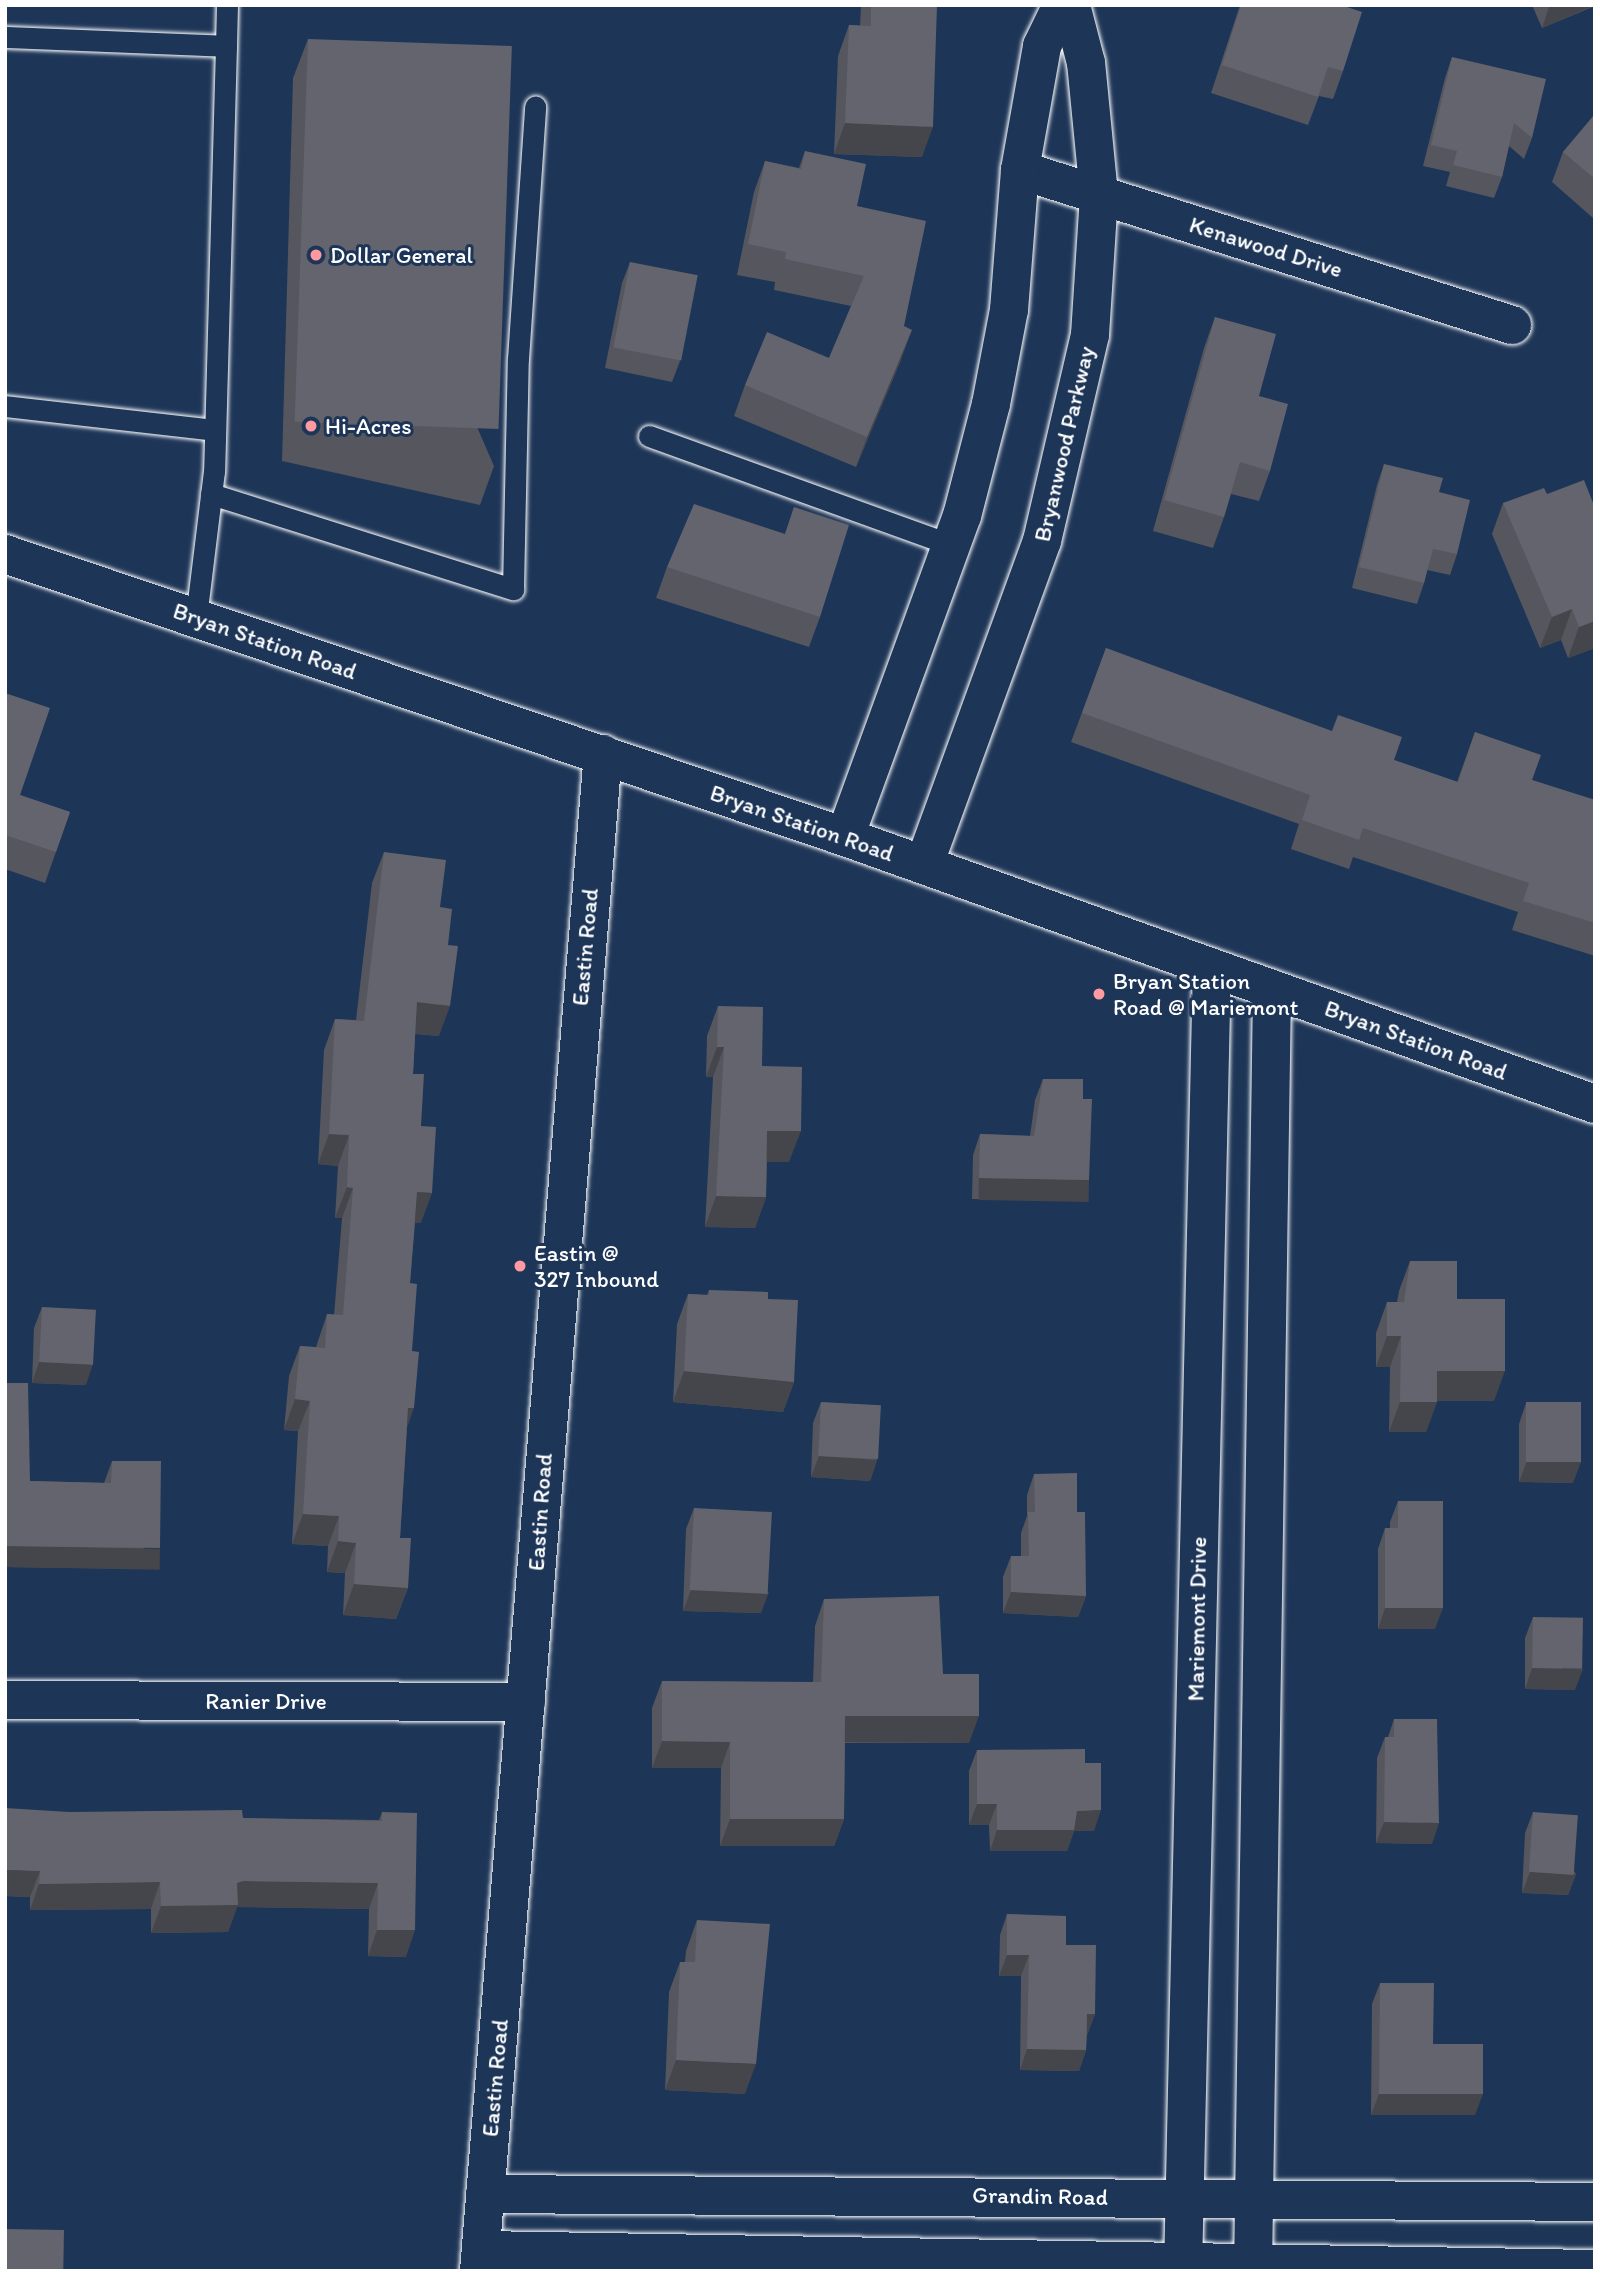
<!DOCTYPE html>
<style>
body{margin:0}
#map{position:relative;width:1600px;height:2276px;overflow:hidden;background:#1d3557;font-family:Itim,sans-serif}
div>[style]{position:absolute}
.roads{filter:drop-shadow(0 0 2px #fff) drop-shadow(0 0 2px #fff)}
.lane>*{height:21px;margin:-10.5px;padding:0 10.5px;transform-origin:10.5px;border-radius:10.5px;background:#1d3557}
.street>*{height:38px;margin:-19px;padding:0 19px;transform-origin:19px;border-radius:19px;background:#1d3557}
.secondary>*{height:38px;margin:-19px;padding:0 19px;transform-origin:19px;border-radius:19px;background:#1d3557}
.wall>*{inset:0;background:#55565e}
.shaded-wall>*{inset:0;background:#45464c;transform-origin:0 0}
.building>*{inset:0;background:#63646d;transform-origin:0 0}
.dots>*{width:19px;height:19px;translate:-50% -50%;box-sizing:border-box;border:4px solid #1d3557;border-radius:50%}
span{translate:-50% -50%;white-space:nowrap;text-align:center;line-height:1.15;-webkit-text-stroke:6px #1d3557;paint-order:stroke}
.street-label{font-size:23px;color:#fff}
.poi-label{font-size:23px;color:#fff}
.left{translate:0 -50%;text-align:left}
.frame{position:absolute;inset:0;border:7px solid #fff;pointer-events:none}
</style>
<div id="map">
<div class="roads">
<div class="lane">
<i style="left:5px;top:37px;width:221px;rotate:2.3deg"></i>
<i style="left:226px;top:46px;width:425px;rotate:91.6deg"></i>
<i style="left:214px;top:471px;width:148px;rotate:97deg"></i>
<i style="left:226px;top:46px;width:41px;rotate:-88.6deg"></i>
<i style="left:5px;top:406px;width:211px;rotate:6.5deg"></i>
<i style="left:649px;top:436px;width:321px;rotate:19.8deg"></i>
<i style="left:211px;top:494px;width:317px;rotate:17.5deg"></i>
<i style="left:513px;top:589px;width:230px;rotate:-88.8deg"></i>
<i style="left:518px;top:359px;width:253px;rotate:-86.1deg"></i>
</div>
<div class="street">
<i style="left:1020px;top:170px;width:516px;rotate:17.49deg"></i>
<i style="left:845px;top:837px;width:342px;rotate:-70deg"></i>
<i style="left:962px;top:516px;width:116px;rotate:-75.5deg"></i>
<i style="left:991px;top:404px;width:96px;rotate:-79.2deg"></i>
<i style="left:1009px;top:310px;width:140px;rotate:-85.5deg"></i>
<i style="left:1020px;top:170px;width:126px;rotate:-79.9deg"></i>
<i style="left:1042px;top:46px;width:46px;rotate:-64deg"></i>
<i style="left:924px;top:865px;width:345px;rotate:-70deg"></i>
<i style="left:1042px;top:541px;width:212px;rotate:-76.9deg"></i>
<i style="left:1090px;top:335px;width:140px;rotate:-86.3deg"></i>
<i style="left:1099px;top:195px;width:133px;rotate:-95.6deg"></i>
<i style="left:1086px;top:63px;width:60px;rotate:-104.5deg"></i>
<i style="left:5px;top:1700px;width:521px;rotate:0.22deg"></i>
<i style="left:485px;top:2194px;width:1110px;rotate:0.41deg"></i>
<i style="left:481px;top:2250px;width:1114px;rotate:0.98deg"></i>
<i style="left:479px;top:2271px;width:1522px;rotate:-85.33deg"></i>
<i style="left:1183px;top:2271px;width:1303px;rotate:-88.73deg"></i>
<i style="left:1253px;top:2271px;width:1282px;rotate:-89.15deg"></i>
</div>
<div class="secondary">
<i style="left:5px;top:554px;width:886px;rotate:18.62deg"></i>
<i style="left:845px;top:837px;width:796px;rotate:19.6deg"></i>
</div>
</div>
<div class="wall">
<i style="clip-path:polygon(861px 5px,937px 5px,922px 157px,834px 154px,838px 56px,849px 25px,860px 26px)"></i>
<i style="clip-path:polygon(1240px 5px,1341px 5px,1343px 71px,1333px 99px,1319px 96px,1308px 125px,1211px 93px)"></i>
<i style="clip-path:polygon(1532px 5px,1595px 5px,1595px 6px,1542px 28px)"></i>
<i style="clip-path:polygon(308px 39px,494px 466px,480px 505px,282px 461px,293px 78px)"></i>
<i style="clip-path:polygon(1452px 57px,1532px 138px,1524px 159px,1509px 146px,1502px 177px,1494px 198px,1446px 186px,1450px 172px,1423px 166px,1445px 78px)"></i>
<i style="clip-path:polygon(1595px 114px,1595px 216px,1593px 218px,1552px 182px,1563px 152px)"></i>
<i style="clip-path:polygon(805px 151px,857px 206px,904px 326px,901px 360px,856px 467px,734px 416px,745px 385px,829px 358px,851px 306px,774px 290px,775px 282px,737px 275px,754px 192px,765px 161px,799px 168px)"></i>
<i style="clip-path:polygon(630px 262px,680px 361px,672px 382px,605px 368px,622px 283px)"></i>
<i style="clip-path:polygon(1215px 317px,1259px 396px,1270px 471px,1259px 501px,1231px 494px,1224px 517px,1213px 548px,1153px 531px,1204px 348px)"></i>
<i style="clip-path:polygon(1384px 464px,1439px 492px,1457px 554px,1450px 575px,1427px 570px,1424px 583px,1417px 604px,1352px 588px,1377px 485px)"></i>
<i style="clip-path:polygon(1547px 494px,1595px 508px,1595px 648px,1568px 658px,1561px 640px,1540px 648px,1492px 534px,1503px 503px)"></i>
<i style="clip-path:polygon(794px 507px,820px 617px,809px 647px,656px 598px,667px 567px,785px 534px)"></i>
<i style="clip-path:polygon(1106px 648px,1394px 760px,1457px 782px,1475px 732px,1532px 780px,1595px 800px,1595px 956px,1512px 930px,1518px 912px,1353px 857px,1349px 869px,1291px 849px,1299px 824px,1071px 742px)"></i>
<i style="clip-path:polygon(5px 693px,20px 795px,70px 812px,45px 883px,5px 869px)"></i>
<i style="clip-path:polygon(384px 852px,440px 907px,439px 1036px,415px 1034px,413px 1074px,421px 1126px,421px 1223px,415px 1223px,410px 1283px,412px 1351px,400px 1538px,408px 1588px,396px 1619px,343px 1615px,345px 1573px,327px 1572px,328px 1546px,292px 1544px,298px 1431px,284px 1430px,289px 1376px,300px 1346px,316px 1347px,327px 1314px,334px 1315px,342px 1218px,335px 1218px,338px 1166px,318px 1164px,324px 1050px,335px 1019px,356px 1020px,372px 883px)"></i>
<i style="clip-path:polygon(718px 1006px,762px 1066px,789px 1162px,767px 1162px,766px 1197px,755px 1228px,705px 1227px,713px 1077px,706px 1077px,707px 1036px)"></i>
<i style="clip-path:polygon(1043px 1079px,1083px 1099px,1089px 1180px,1081px 1201px,972px 1199px,973px 1155px,980px 1134px,1030px 1136px,1035px 1100px)"></i>
<i style="clip-path:polygon(1410px 1261px,1457px 1299px,1494px 1401px,1437px 1401px,1426px 1432px,1389px 1432px,1390px 1367px,1376px 1367px,1376px 1333px,1387px 1302px,1397px 1302px,1399px 1291px)"></i>
<i style="clip-path:polygon(709px 1290px,794px 1382px,783px 1412px,673px 1402px,677px 1324px,688px 1294px,707px 1295px)"></i>
<i style="clip-path:polygon(42px 1307px,86px 1385px,32px 1383px,34px 1328px)"></i>
<i style="clip-path:polygon(5px 1383px,30px 1481px,104px 1483px,112px 1461px,152px 1569px,5px 1567px)"></i>
<i style="clip-path:polygon(821px 1402px,877px 1460px,870px 1481px,811px 1477px,813px 1423px)"></i>
<i style="clip-path:polygon(1526px 1403px,1573px 1483px,1519px 1482px,1519px 1424px)"></i>
<i style="clip-path:polygon(1034px 1474px,1077px 1512px,1086px 1596px,1078px 1617px,1003px 1613px,1003px 1577px,1011px 1556px,1021px 1556px,1021px 1533px,1027px 1516px,1027px 1495px)"></i>
<i style="clip-path:polygon(1398px 1501px,1435px 1629px,1378px 1629px,1378px 1549px,1385px 1528px,1390px 1528px,1390px 1522px)"></i>
<i style="clip-path:polygon(694px 1508px,761px 1613px,683px 1611px,686px 1529px)"></i>
<i style="clip-path:polygon(824px 1599px,943px 1674px,969px 1743px,845px 1743px,844px 1819px,834px 1846px,720px 1846px,721px 1768px,652px 1768px,652px 1708px,662px 1681px,813px 1682px,815px 1626px)"></i>
<i style="clip-path:polygon(1533px 1617px,1575px 1690px,1525px 1689px,1525px 1638px)"></i>
<i style="clip-path:polygon(1394px 1719px,1432px 1844px,1376px 1843px,1377px 1758px,1385px 1737px,1388px 1737px)"></i>
<i style="clip-path:polygon(977px 1750px,1085px 1763px,1094px 1831px,1074px 1831px,1067px 1851px,990px 1851px,989px 1825px,969px 1825px,969px 1771px)"></i>
<i style="clip-path:polygon(69px 1812px,243px 1818px,379px 1820px,382px 1812px,406px 1957px,368px 1956px,369px 1909px,237px 1907px,228px 1932px,151px 1933px,151px 1909px,30px 1910px,30px 1897px,5px 1896px)"></i>
<i style="clip-path:polygon(1533px 1812px,1576px 1874px,1568px 1895px,1522px 1893px,1525px 1833px)"></i>
<i style="clip-path:polygon(1007px 1914px,1066px 1945px,1095px 2014px,1087px 2035px,1086px 2050px,1079px 2071px,1020px 2070px,1021px 1976px,999px 1976px,1000px 1935px)"></i>
<i style="clip-path:polygon(697px 1920px,745px 2094px,665px 2090px,669px 1992px,680px 1962px,685px 1962px,686px 1951px)"></i>
<i style="clip-path:polygon(1380px 1983px,1433px 2044px,1475px 2115px,1371px 2115px,1372px 2004px)"></i>
</div>
<div class="shaded-wall">
<i style="clip-path:polygon(1554px 5px,1595px 5px,1542px 28px,1549px 7px)"></i>
<i style="clip-path:polygon(845px 123px,933px 127px,922px 157px,834px 154px)"></i>
<i style="clip-path:polygon(912px 330px,901px 360px,856px 467px,867px 437px)"></i>
<i style="clip-path:polygon(1572px 609px,1561px 640px,1540px 648px,1552px 617px)"></i>
<i style="clip-path:polygon(1595px 621px,1595px 648px,1568px 658px,1579px 627px)"></i>
<i style="clip-path:polygon(417px 1002px,450px 1006px,439px 1036px,406px 1033px)"></i>
<i style="clip-path:polygon(717px 1047px,724px 1047px,713px 1077px,706px 1077px)"></i>
<i style="clip-path:polygon(767px 1131px,801px 1131px,789px 1162px,756px 1162px)"></i>
<i style="clip-path:polygon(329px 1134px,349px 1135px,338px 1166px,318px 1164px)"></i>
<i style="left:979px;top:1178px;width:110px;height:22px;rotate:1deg"></i>
<i style="clip-path:polygon(347px 1187px,353px 1188px,342px 1218px,335px 1218px)"></i>
<i style="clip-path:polygon(417px 1192px,432px 1193px,421px 1223px,406px 1223px)"></i>
<i style="clip-path:polygon(716px 1196px,766px 1197px,755px 1228px,705px 1227px)"></i>
<i style="clip-path:polygon(1387px 1336px,1401px 1336px,1390px 1367px,1376px 1367px)"></i>
<i style="clip-path:polygon(39px 1362px,93px 1364px,86px 1385px,32px 1383px)"></i>
<i style="clip-path:polygon(684px 1371px,794px 1382px,783px 1412px,673px 1402px)"></i>
<i style="clip-path:polygon(1437px 1371px,1505px 1371px,1494px 1401px,1426px 1401px)"></i>
<i style="clip-path:polygon(295px 1399px,310px 1401px,298px 1431px,284px 1430px)"></i>
<i style="clip-path:polygon(1400px 1402px,1437px 1402px,1426px 1432px,1389px 1432px)"></i>
<i style="clip-path:polygon(408px 1408px,414px 1408px,403px 1439px)"></i>
<i style="clip-path:polygon(819px 1456px,877px 1460px,870px 1481px,811px 1477px)"></i>
<i style="clip-path:polygon(1527px 1461px,1581px 1462px,1573px 1483px,1519px 1482px)"></i>
<i style="clip-path:polygon(303px 1514px,339px 1516px,328px 1546px,292px 1544px)"></i>
<i style="clip-path:polygon(338px 1541px,356px 1543px,345px 1573px,327px 1572px)"></i>
<i style="left:5px;top:1546px;width:155px;height:21px;rotate:1deg"></i>
<i style="clip-path:polygon(354px 1584px,408px 1588px,396px 1619px,343px 1615px)"></i>
<i style="clip-path:polygon(691px 1590px,769px 1592px,761px 1613px,683px 1611px)"></i>
<i style="clip-path:polygon(1011px 1592px,1086px 1596px,1078px 1617px,1003px 1613px)"></i>
<i style="clip-path:polygon(1385px 1608px,1443px 1608px,1435px 1629px,1378px 1629px)"></i>
<i style="clip-path:polygon(1532px 1668px,1583px 1669px,1575px 1690px,1525px 1689px)"></i>
<i style="clip-path:polygon(845px 1716px,979px 1716px,969px 1743px,835px 1742px)"></i>
<i style="clip-path:polygon(662px 1741px,730px 1742px,721px 1768px,652px 1768px)"></i>
<i style="clip-path:polygon(977px 1804px,997px 1804px,989px 1825px,969px 1825px)"></i>
<i style="clip-path:polygon(1101px 1810px,1094px 1831px,1074px 1831px,1067px 1851px,990px 1851px,997px 1830px,1077px 1811px)"></i>
<i style="clip-path:polygon(730px 1819px,844px 1819px,834px 1846px,720px 1846px)"></i>
<i style="clip-path:polygon(1384px 1822px,1439px 1823px,1432px 1844px,1376px 1843px)"></i>
<i style="clip-path:polygon(5px 1870px,40px 1871px,30px 1897px,5px 1896px)"></i>
<i style="clip-path:polygon(1530px 1872px,1576px 1874px,1568px 1895px,1522px 1893px)"></i>
<i style="clip-path:polygon(243px 1881px,378px 1883px,369px 1909px,237px 1907px,228px 1932px,151px 1933px,161px 1906px)"></i>
<i style="clip-path:polygon(160px 1882px,151px 1909px,30px 1910px,39px 1884px)"></i>
<i style="clip-path:polygon(377px 1930px,415px 1930px,406px 1957px,368px 1956px)"></i>
<i style="clip-path:polygon(1007px 1955px,1029px 1955px,1021px 1976px,999px 1976px)"></i>
<i style="clip-path:polygon(1087px 2014px,1095px 2014px,1087px 2035px)"></i>
<i style="clip-path:polygon(1027px 2049px,1086px 2050px,1079px 2071px,1020px 2070px)"></i>
<i style="clip-path:polygon(676px 2060px,756px 2064px,745px 2094px,665px 2090px)"></i>
<i style="clip-path:polygon(1379px 2094px,1483px 2094px,1475px 2115px,1371px 2115px)"></i>
</div>
<div class="building">
<i style="clip-path:polygon(871px 5px,937px 5px,933px 127px,845px 123px,849px 25px,871px 26px)"></i>
<i style="clip-path:polygon(1241px 5px,1341px 5px,1362px 12px,1343px 71px,1328px 67px,1318px 97px,1222px 65px)"></i>
<i style="left:308px;top:39px;width:204px;height:383px;rotate:2deg"></i>
<i style="clip-path:polygon(1452px 57px,1546px 79px,1532px 138px,1514px 123px,1502px 177px,1453px 165px,1457px 151px,1431px 145px)"></i>
<i style="clip-path:polygon(1595px 114px,1595px 179px,1563px 152px)"></i>
<i style="clip-path:polygon(805px 151px,866px 164px,857px 206px,926px 221px,904px 326px,912px 330px,867px 437px,745px 385px,767px 332px,829px 358px,864px 276px,785px 259px,786px 252px,748px 244px,765px 161px,801px 169px)"></i>
<i style="left:630px;top:262px;width:69px;height:87px;rotate:11deg"></i>
<i style="clip-path:polygon(1215px 317px,1276px 334px,1259px 396px,1288px 404px,1270px 471px,1240px 462px,1224px 517px,1164px 500px)"></i>
<i style="clip-path:polygon(1384px 464px,1443px 478px,1439px 492px,1470px 500px,1457px 554px,1433px 549px,1424px 583px,1359px 567px)"></i>
<i style="clip-path:polygon(1584px 480px,1595px 508px,1595px 621px,1579px 627px,1572px 609px,1552px 617px,1503px 503px,1544px 488px,1547px 494px)"></i>
<i style="clip-path:polygon(694px 504px,785px 534px,794px 507px,849px 525px,820px 617px,667px 567px)"></i>
<i style="clip-path:polygon(1106px 648px,1332px 731px,1338px 715px,1402px 737px,1394px 760px,1458px 782px,1475px 732px,1541px 755px,1532px 780px,1595px 800px,1595px 923px,1523px 901px,1529px 883px,1363px 828px,1359px 840px,1302px 820px,1310px 795px,1082px 713px)"></i>
<i style="clip-path:polygon(5px 693px,50px 708px,20px 795px,70px 812px,56px 852px,5px 835px)"></i>
<i style="clip-path:polygon(384px 852px,446px 860px,440px 907px,452px 909px,448px 945px,458px 946px,450px 1006px,417px 1002px,413px 1074px,424px 1074px,421px 1126px,436px 1127px,432px 1193px,417px 1192px,410px 1283px,417px 1284px,412px 1351px,419px 1352px,414px 1408px,408px 1408px,400px 1538px,411px 1538px,408px 1588px,354px 1584px,356px 1543px,338px 1541px,339px 1516px,303px 1514px,310px 1401px,295px 1399px,300px 1346px,325px 1348px,327px 1314px,343px 1315px,353px 1188px,347px 1187px,349px 1135px,329px 1134px,335px 1019px,364px 1021px)"></i>
<i style="clip-path:polygon(718px 1006px,763px 1007px,762px 1066px,802px 1067px,801px 1131px,767px 1131px,766px 1197px,716px 1196px,724px 1047px,717px 1047px)"></i>
<i style="clip-path:polygon(1043px 1079px,1083px 1079px,1083px 1099px,1092px 1099px,1089px 1180px,979px 1178px,980px 1134px,1034px 1136px)"></i>
<i style="clip-path:polygon(1410px 1261px,1457px 1261px,1457px 1299px,1505px 1299px,1505px 1371px,1437px 1371px,1437px 1402px,1400px 1402px,1401px 1336px,1387px 1336px,1387px 1302px,1404px 1302px)"></i>
<i style="clip-path:polygon(709px 1290px,768px 1292px,768px 1299px,798px 1300px,794px 1382px,684px 1371px,688px 1294px,709px 1295px)"></i>
<i style="left:42px;top:1307px;width:54px;height:55px;rotate:3deg"></i>
<i style="clip-path:polygon(5px 1383px,28px 1383px,30px 1481px,111px 1483px,112px 1461px,161px 1461px,160px 1548px,5px 1546px)"></i>
<i style="left:821px;top:1402px;width:60px;height:54px;rotate:3deg"></i>
<i style="left:1581px;top:1402px;width:60px;height:55px;rotate:90deg"></i>
<i style="clip-path:polygon(1077px 1473px,1077px 1512px,1085px 1512px,1086px 1596px,1011px 1592px,1011px 1556px,1029px 1556px,1028px 1512px,1035px 1512px,1034px 1474px)"></i>
<i style="clip-path:polygon(1398px 1501px,1443px 1501px,1443px 1608px,1385px 1608px,1385px 1528px,1398px 1528px)"></i>
<i style="left:694px;top:1508px;width:78px;height:82px;rotate:3deg"></i>
<i style="clip-path:polygon(939px 1596px,943px 1674px,979px 1674px,979px 1716px,845px 1716px,844px 1819px,730px 1819px,730px 1742px,662px 1741px,662px 1681px,821px 1682px,824px 1599px)"></i>
<i style="left:1533px;top:1617px;width:50px;height:51px;rotate:1deg"></i>
<i style="clip-path:polygon(1394px 1719px,1437px 1719px,1439px 1823px,1384px 1822px,1385px 1737px,1394px 1737px)"></i>
<i style="clip-path:polygon(1085px 1749px,1085px 1763px,1101px 1763px,1101px 1810px,1077px 1811px,1074px 1830px,997px 1830px,997px 1804px,977px 1804px,977px 1750px)"></i>
<i style="clip-path:polygon(5px 1808px,69px 1812px,242px 1810px,243px 1818px,382px 1821px,382px 1812px,417px 1813px,415px 1930px,377px 1930px,378px 1883px,243px 1881px,237px 1883px,238px 1905px,161px 1906px,160px 1882px,39px 1884px,40px 1871px,5px 1870px)"></i>
<i style="left:1533px;top:1812px;width:45px;height:60px;rotate:4deg"></i>
<i style="clip-path:polygon(1007px 1914px,1066px 1916px,1066px 1945px,1096px 1945px,1095px 2014px,1087px 2014px,1086px 2050px,1027px 2049px,1029px 1955px,1007px 1955px)"></i>
<i style="clip-path:polygon(697px 1920px,770px 1924px,756px 2064px,676px 2060px,680px 1962px,695px 1962px)"></i>
<i style="clip-path:polygon(1380px 1983px,1434px 1983px,1433px 2044px,1483px 2044px,1483px 2094px,1379px 2094px)"></i>
<i style="left:5px;top:2229px;width:59px;height:42px;rotate:1deg"></i>
</div>
<div class="dots">
<i style="left:316px;top:255px;background:#ff9aa2"></i>
<i style="left:311px;top:426px;background:#ff9aa2"></i>
<i style="left:1099px;top:994px;background:#ff9aa2"></i>
<i style="left:520px;top:1266px;background:#ff9aa2"></i>
</div>
<div class="street-label">
<span style="left:1266px;top:247px;rotate:17deg">Kenawood Drive</span>
<span style="left:1064px;top:444px;rotate:-77deg">Bryanwood Parkway</span>
<span style="left:265px;top:641px;rotate:19deg">Bryan Station Road</span>
<span style="left:802px;top:823px;rotate:19deg">Bryan Station Road</span>
<span style="left:585px;top:947px;rotate:-85deg">Eastin Road</span>
<span style="left:1416px;top:1040px;rotate:20deg">Bryan Station Road</span>
<span style="left:540px;top:1512px;rotate:-86deg">Eastin Road</span>
<span style="left:1197px;top:1619px;rotate:-89deg">Mariemont Drive</span>
<span style="left:266px;top:1701px">Ranier Drive</span>
<span style="left:495px;top:2078px;rotate:-85deg">Eastin Road</span>
<span style="left:1040px;top:2196px;rotate:1deg">Grandin Road</span>
</div>
<div class="poi-label">
<span class="left" style="left:330px;top:255px">Dollar General</span>
<span class="left" style="left:325px;top:426px">Hi-Acres</span>
<span class="left" style="left:1113px;top:994px">Bryan Station<br>Road @ Mariemont</span>
<span class="left" style="left:534px;top:1266px">Eastin @<br>327 Inbound</span>
</div>
<div class="frame"></div>
</div>
